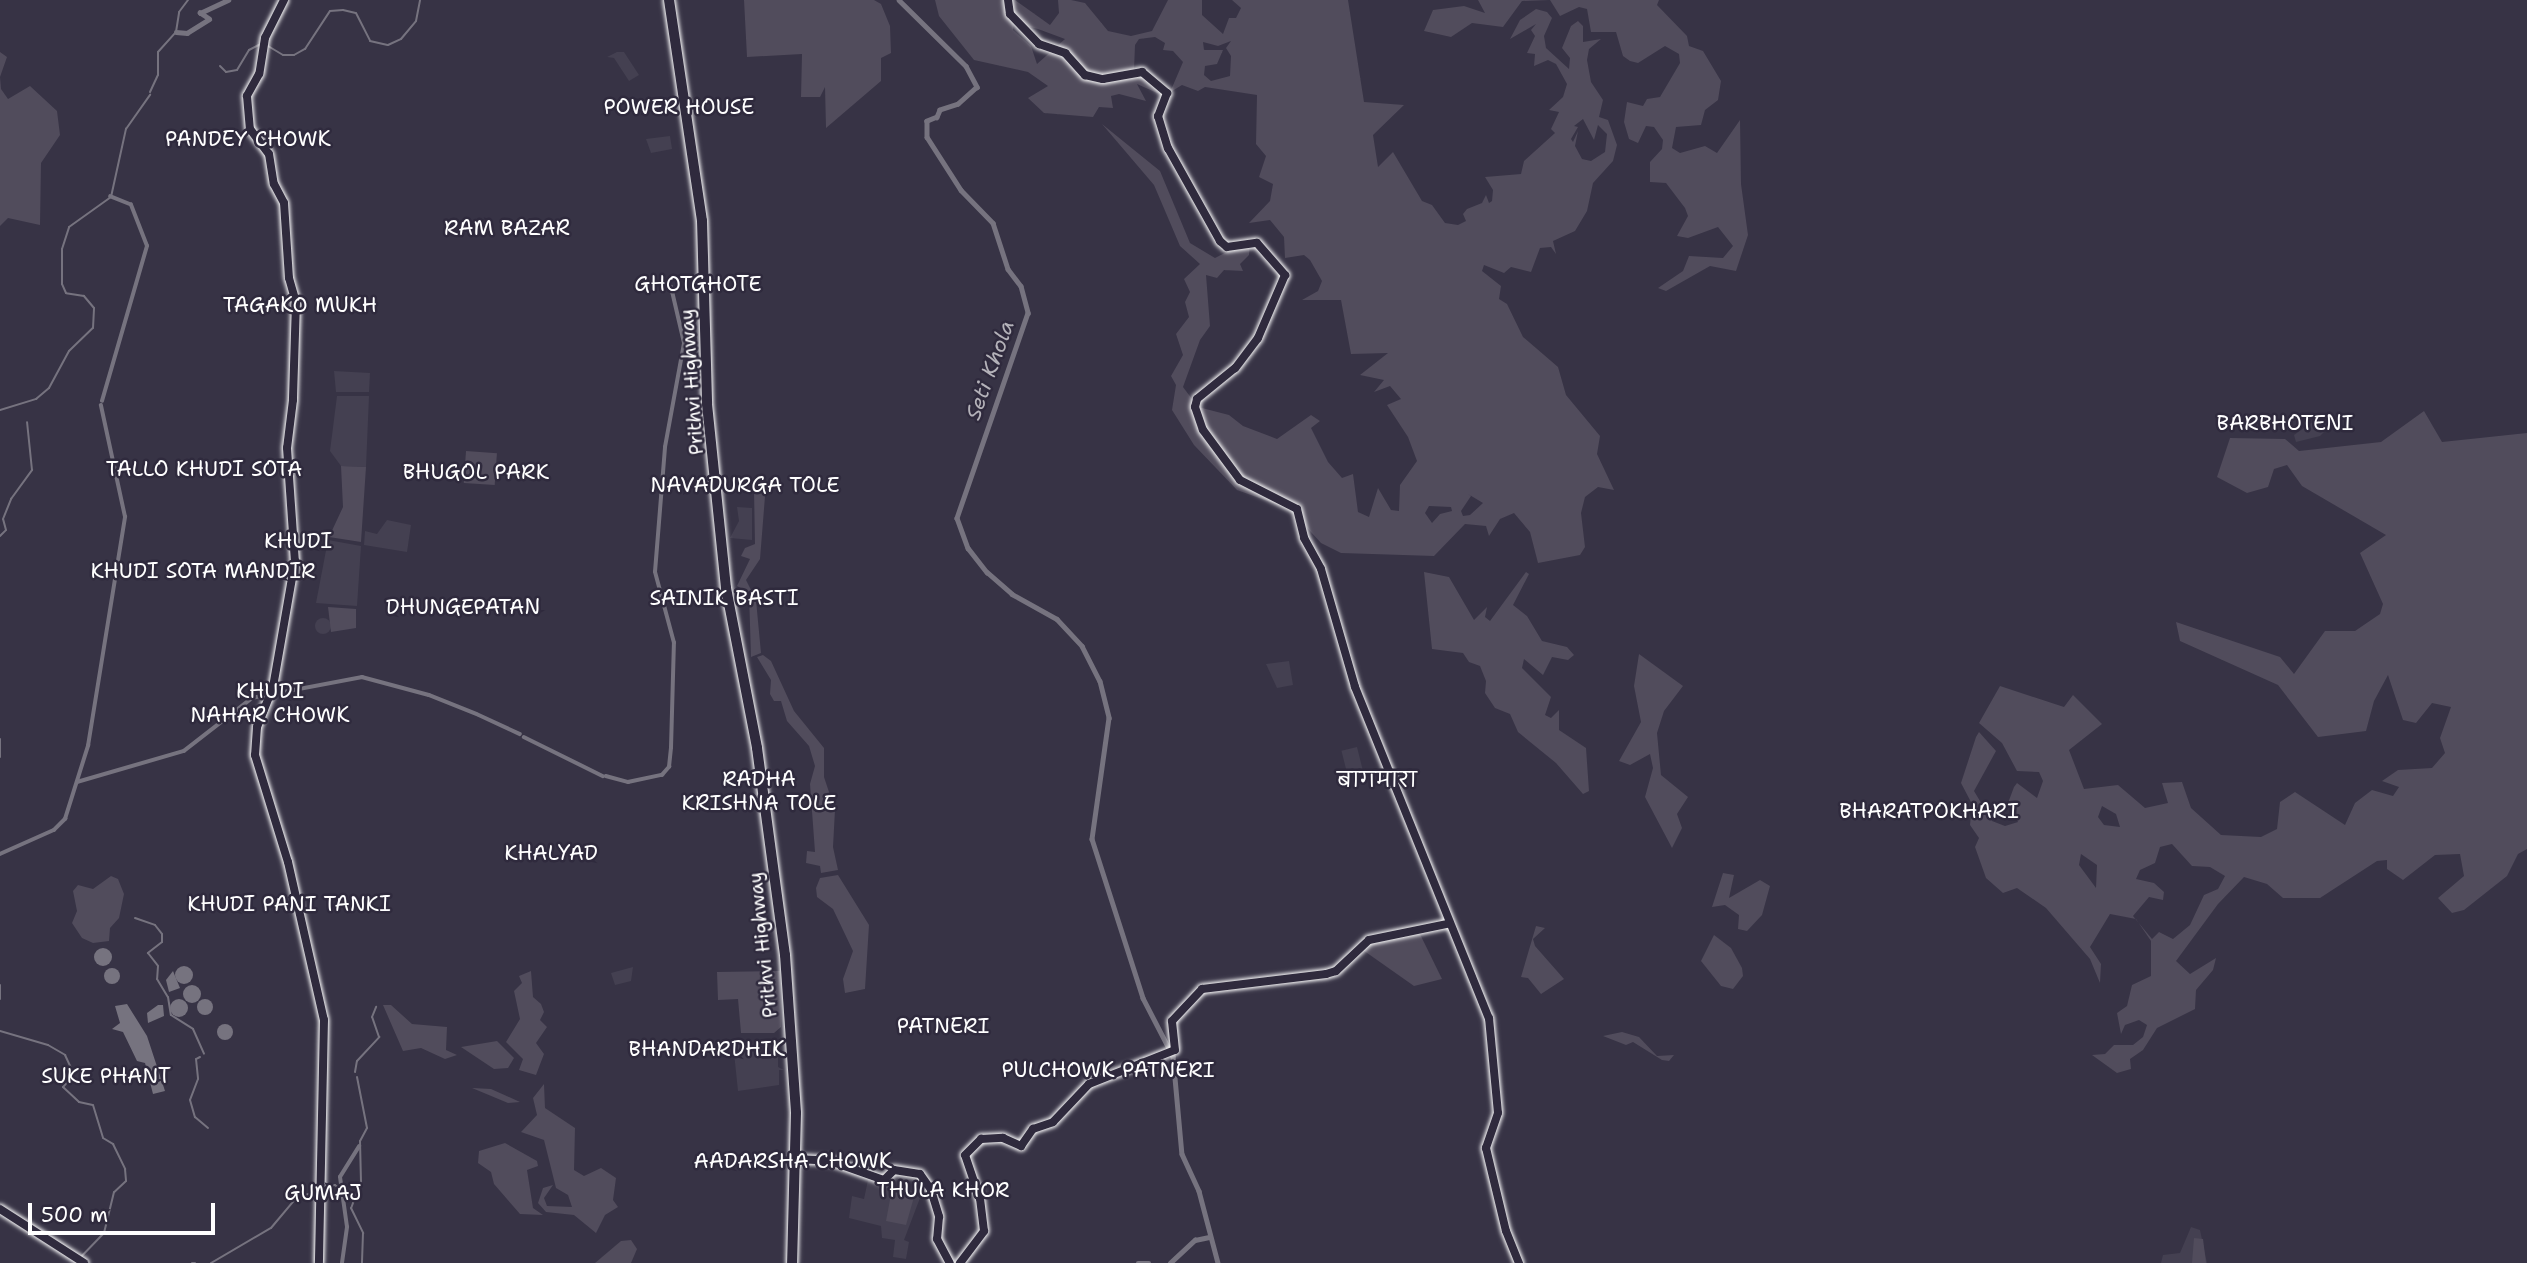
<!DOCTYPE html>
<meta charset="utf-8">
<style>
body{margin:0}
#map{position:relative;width:2527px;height:1263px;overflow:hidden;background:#373345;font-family:"Shantell Sans","Playpen Sans Deva",sans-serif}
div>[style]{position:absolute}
.built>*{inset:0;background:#444051;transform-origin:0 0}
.round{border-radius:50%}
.green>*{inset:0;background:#514c5c;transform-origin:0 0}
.water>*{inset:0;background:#76737f}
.stream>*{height:2px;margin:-1px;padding:0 1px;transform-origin:1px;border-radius:1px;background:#76737f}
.canal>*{height:3.5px;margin:-1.75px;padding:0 1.75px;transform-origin:1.75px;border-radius:1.75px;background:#76737f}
.river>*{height:4.5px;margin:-2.25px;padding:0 2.25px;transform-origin:2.25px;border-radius:2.25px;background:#76737f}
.roads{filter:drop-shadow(0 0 2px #fff) drop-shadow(0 0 2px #fff)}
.major>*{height:8px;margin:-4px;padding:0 4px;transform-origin:4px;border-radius:4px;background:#2f2a3d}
.highway>*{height:10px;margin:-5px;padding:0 5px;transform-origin:5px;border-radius:5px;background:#2f2a3d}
span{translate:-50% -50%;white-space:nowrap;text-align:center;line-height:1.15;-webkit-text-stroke:5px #2f2a3d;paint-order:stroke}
.street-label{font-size:19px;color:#fff}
.neighbourhood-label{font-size:21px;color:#fff}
.water-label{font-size:21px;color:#b4b2b9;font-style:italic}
.scale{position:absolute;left:28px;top:1203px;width:187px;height:32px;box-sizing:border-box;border:4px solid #fff;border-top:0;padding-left:9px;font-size:21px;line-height:24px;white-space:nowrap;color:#fff;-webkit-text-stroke:5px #2f2a3d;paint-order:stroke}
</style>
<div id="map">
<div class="built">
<i style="clip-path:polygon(617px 52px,624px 52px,639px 75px,629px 81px,614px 58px,607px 57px)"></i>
<i style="clip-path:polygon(670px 136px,672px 149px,651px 153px,646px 139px)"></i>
<i style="clip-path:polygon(334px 371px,370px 373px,369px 392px,336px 392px)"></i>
<i style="clip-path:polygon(337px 396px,369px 396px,366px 467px,341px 466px,330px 451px)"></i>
<i style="clip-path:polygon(2324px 414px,2332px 424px,2320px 436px,2296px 442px,2294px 435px)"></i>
<i style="clip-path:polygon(737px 507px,752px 508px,752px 540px,730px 538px,739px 521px)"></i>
<i style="clip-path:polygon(387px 520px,411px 525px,407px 552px,364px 545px,365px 531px,377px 534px)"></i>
<i style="clip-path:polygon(328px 540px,361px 546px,357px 606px,316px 603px)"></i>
<i class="round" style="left:315px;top:618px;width:16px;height:16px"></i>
<i style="clip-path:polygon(1289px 661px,1293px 685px,1277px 688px,1266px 664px)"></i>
<i style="left:1357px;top:747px;width:25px;height:16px;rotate:76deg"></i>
<i style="clip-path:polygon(633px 967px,631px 981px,615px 985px,611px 973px)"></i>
<i style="clip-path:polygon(733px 1043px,760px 1044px,762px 1059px,778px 1057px,778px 1067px,784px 1070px,779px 1070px,779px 1085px,738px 1091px)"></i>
<i style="clip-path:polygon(868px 1180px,910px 1190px,920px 1198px,904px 1240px,909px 1242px,906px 1259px,893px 1257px,895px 1240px,882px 1238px,881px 1226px,849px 1218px,852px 1196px,864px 1199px)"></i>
<i style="clip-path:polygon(2191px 1227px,2200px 1230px,2207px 1263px,2161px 1263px,2163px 1255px,2180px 1253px)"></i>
</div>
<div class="green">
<i style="clip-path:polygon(744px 0,874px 0,881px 4px,890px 26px,891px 53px,881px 58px,881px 81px,826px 128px,825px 87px,820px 97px,801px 97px,802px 54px,747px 57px)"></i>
<i style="clip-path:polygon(evenodd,935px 0,1015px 0,1050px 25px,1059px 13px,1058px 0,1071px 0,1085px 3px,1108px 31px,1131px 36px,1152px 31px,1168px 0,1202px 0,1202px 15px,1223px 34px,1229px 18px,1236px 18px,1241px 8px,1232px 0,1348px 0,1364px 102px,1404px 105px,1373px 135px,1378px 167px,1393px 152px,1422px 201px,1432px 205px,1445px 223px,1458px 225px,1466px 221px,1463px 214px,1467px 209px,1482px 203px,1486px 195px,1489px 203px,1492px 201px,1493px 190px,1485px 177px,1521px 174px,1524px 161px,1555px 133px,1551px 129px,1559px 112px,1549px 110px,1563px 97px,1567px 84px,1556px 64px,1548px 60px,1534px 66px,1535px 54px,1527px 53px,1535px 36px,1531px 30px,1536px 24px,1510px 39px,1520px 20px,1536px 9px,1547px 12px,1552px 18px,1544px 36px,1546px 48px,1569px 69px,1570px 58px,1562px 48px,1571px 26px,1578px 21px,1583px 26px,1583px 42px,1601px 39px,1589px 49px,1587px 60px,1591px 82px,1603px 100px,1599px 117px,1608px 120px,1617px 145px,1613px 161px,1593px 183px,1587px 211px,1575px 231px,1553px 241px,1556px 254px,1551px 247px,1540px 248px,1531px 272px,1511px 267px,1504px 273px,1484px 265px,1482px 271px,1501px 286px,1499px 299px,1507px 304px,1523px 337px,1558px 367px,1566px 395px,1600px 436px,1597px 454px,1614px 490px,1598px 487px,1585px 497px,1581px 513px,1585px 547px,1580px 555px,1538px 563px,1530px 532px,1514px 513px,1500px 519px,1489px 536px,1486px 526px,1465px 524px,1434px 556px,1341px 553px,1321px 543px,1290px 509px,1237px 490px,1194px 445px,1172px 410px,1176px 385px,1171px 376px,1183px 355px,1176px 334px,1189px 317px,1185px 302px,1190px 292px,1184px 279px,1200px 264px,1180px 246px,1154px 185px,1102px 124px,1160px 171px,1190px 243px,1215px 258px,1250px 240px,1249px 255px,1240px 264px,1243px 271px,1224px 270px,1217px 278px,1206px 275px,1210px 326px,1200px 340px,1183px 387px,1198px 407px,1229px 415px,1243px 426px,1277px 439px,1311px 415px,1320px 421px,1311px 428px,1328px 462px,1342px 478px,1353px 474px,1358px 512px,1369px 517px,1378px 488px,1391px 510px,1399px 511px,1400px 485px,1417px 461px,1408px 437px,1387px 405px,1401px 399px,1390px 386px,1374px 392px,1384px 380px,1360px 375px,1388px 353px,1351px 354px,1341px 300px,1302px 300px,1318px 291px,1322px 281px,1310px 260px,1304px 255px,1285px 258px,1284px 237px,1270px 220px,1249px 223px,1270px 201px,1273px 184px,1259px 177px,1266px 156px,1256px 144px,1257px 95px,1205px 87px,1198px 91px,1182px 85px,1164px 96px,1137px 84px,1146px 101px,1119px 94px,1111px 96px,1113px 108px,1099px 107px,1093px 117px,1044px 113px,1028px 98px,1048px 86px,1028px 72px,974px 60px,939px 16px,935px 0,1014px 23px,1038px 29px,1065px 39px,1037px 64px,1031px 46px,1013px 30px,1014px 23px,935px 0,1155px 37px,1165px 43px,1163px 50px,1173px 51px,1183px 62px,1171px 90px,1134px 71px,1135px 45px,1139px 39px,1155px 37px,935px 0,1231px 41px,1226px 48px,1231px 56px,1230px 76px,1211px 81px,1204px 75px,1205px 66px,1217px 64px,1223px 50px,1204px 50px,1203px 42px,1218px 46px,1231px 41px,935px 0,1583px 119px,1594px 140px,1598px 125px,1607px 134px,1605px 152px,1591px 161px,1582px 159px,1575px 146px,1578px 131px,1573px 142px,1571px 139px,1578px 127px,1574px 126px,1583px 119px,935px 0,1468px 494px,1483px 503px,1470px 515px,1463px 516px,1461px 511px,1471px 496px,1468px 494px,935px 0,1429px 506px,1451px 507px,1452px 511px,1440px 514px,1432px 523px,1425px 513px,1429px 506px)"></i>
<i style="clip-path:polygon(1478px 0,1659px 0,1657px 5px,1687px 36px,1689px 46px,1703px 51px,1721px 81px,1718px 100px,1705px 110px,1701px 125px,1676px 127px,1672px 148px,1680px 153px,1705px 146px,1717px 153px,1740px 120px,1741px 184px,1748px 235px,1736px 271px,1710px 266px,1666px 291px,1658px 288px,1683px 271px,1689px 256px,1723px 258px,1733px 246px,1718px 227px,1688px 238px,1677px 236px,1688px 216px,1685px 208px,1666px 183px,1650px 182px,1650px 162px,1662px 149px,1663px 140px,1654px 127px,1646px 126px,1638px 143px,1629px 139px,1624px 122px,1627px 102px,1643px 106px,1647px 99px,1660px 97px,1680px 63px,1679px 54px,1665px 46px,1638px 63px,1630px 61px,1623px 56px,1616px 32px,1591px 32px,1587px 9px,1579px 7px,1560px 16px,1550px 0,1522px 1px,1503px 27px,1472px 23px,1451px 37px,1424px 31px,1433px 10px,1464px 6px,1485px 13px)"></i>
<i style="clip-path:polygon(0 52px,7px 57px,0 77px,1px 89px,8px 99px,30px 86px,57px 111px,60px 135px,41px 163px,40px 225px,8px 218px,0 226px)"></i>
<i style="clip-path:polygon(evenodd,2424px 411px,2442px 442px,2527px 433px,2527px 849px,2518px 854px,2507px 876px,2464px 910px,2452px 913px,2438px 898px,2464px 876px,2460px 854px,2435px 855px,2403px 880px,2387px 869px,2387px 860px,2377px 861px,2320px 898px,2283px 898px,2267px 884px,2244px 877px,2218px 904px,2176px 961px,2190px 974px,2216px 958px,2213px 970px,2196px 990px,2195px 1009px,2157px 1028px,2143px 1050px,2130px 1059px,2131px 1069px,2117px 1073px,2092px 1055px,2105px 1054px,2114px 1045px,2133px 1045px,2143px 1037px,2147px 1025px,2139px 1020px,2125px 1025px,2121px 1034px,2117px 1013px,2127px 1006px,2132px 985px,2151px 976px,2151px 941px,2136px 919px,2110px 914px,2090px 947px,2101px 964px,2100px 983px,2090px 959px,2046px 908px,2017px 888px,2003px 893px,1986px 878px,1975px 847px,1979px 838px,1970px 825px,1972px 804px,1961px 783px,1976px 737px,1979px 732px,1996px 751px,1974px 791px,1992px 821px,2005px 826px,2018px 822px,2008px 803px,2014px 787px,2017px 783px,2037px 798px,2043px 781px,2039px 772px,2017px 771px,2002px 743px,1979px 723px,2000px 686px,2064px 707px,2073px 695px,2102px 724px,2069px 750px,2084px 789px,2118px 785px,2145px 808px,2168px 803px,2162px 783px,2182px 782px,2191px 808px,2221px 835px,2261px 837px,2277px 829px,2280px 802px,2295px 792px,2345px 825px,2355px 803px,2372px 790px,2393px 796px,2399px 787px,2382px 781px,2398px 770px,2432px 768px,2445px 753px,2440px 738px,2451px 707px,2432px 703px,2416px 723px,2403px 720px,2388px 675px,2374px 701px,2366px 731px,2318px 737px,2278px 685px,2180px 641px,2176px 622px,2280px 657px,2294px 674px,2325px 631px,2355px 631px,2380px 614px,2383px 604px,2360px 553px,2386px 535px,2302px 486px,2287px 465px,2274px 469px,2268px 487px,2247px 493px,2217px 477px,2230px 438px,2285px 439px,2299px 451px,2381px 442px,2424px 411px,2102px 806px,2116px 814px,2120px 827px,2104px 825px,2098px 817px,2102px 806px,2424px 411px,2172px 844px,2192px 866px,2210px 867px,2225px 876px,2218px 889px,2204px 895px,2190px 925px,2173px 939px,2159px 932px,2152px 939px,2133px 916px,2149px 897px,2163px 900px,2164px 892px,2154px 883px,2136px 879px,2140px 870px,2155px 863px,2160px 847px,2172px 844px,2424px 411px,2081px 854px,2097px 865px,2096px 888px,2079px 865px,2081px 854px)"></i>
<i style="left:466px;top:451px;width:31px;height:32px;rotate:4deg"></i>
<i style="clip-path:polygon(341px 466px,366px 467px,361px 542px,329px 537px,343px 507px)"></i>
<i style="clip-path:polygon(766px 484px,760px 559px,746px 580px,756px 600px,761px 653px,751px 657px,749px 593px,737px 586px,750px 559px,741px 556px,745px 548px,755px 544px,754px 490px)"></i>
<i style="clip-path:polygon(1424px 572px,1449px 577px,1474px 620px,1487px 607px,1485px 617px,1490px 621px,1526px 572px,1529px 574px,1513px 605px,1527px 616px,1542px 641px,1567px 647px,1574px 655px,1568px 660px,1552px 657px,1543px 675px,1524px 659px,1522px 668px,1551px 697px,1545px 715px,1551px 718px,1559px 710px,1559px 730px,1586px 748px,1589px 791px,1583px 794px,1556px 763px,1518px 732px,1510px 714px,1495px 708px,1485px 693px,1486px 681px,1480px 666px,1469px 662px,1463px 653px,1432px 649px)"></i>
<i style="clip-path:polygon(328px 607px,356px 609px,356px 628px,331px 632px)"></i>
<i style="clip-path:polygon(1639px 654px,1683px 686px,1664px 711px,1657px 733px,1661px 775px,1688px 797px,1677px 814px,1682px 828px,1672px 848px,1645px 797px,1653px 768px,1650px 754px,1630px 765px,1619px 761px,1641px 722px,1634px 686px)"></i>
<i style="clip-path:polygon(763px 655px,771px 661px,794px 711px,824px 748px,824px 777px,835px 810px,833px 847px,838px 870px,821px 873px,820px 866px,806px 863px,807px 851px,815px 852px,810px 784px,815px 766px,809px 746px,787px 721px,781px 701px,774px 701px,770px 694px,771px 680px,757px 657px)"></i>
<i style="clip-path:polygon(1723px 873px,1734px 875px,1729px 898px,1760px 880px,1770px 886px,1762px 915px,1747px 931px,1738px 929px,1739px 915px,1725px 905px,1712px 907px)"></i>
<i style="clip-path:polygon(838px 875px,869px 925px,865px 989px,845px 993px,843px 979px,853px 951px,833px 909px,817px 897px,816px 888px,820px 878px)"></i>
<i style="clip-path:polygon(111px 876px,118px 879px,124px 894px,119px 918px,110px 928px,109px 941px,93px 943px,82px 938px,72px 923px,77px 911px,73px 891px,78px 885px,93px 889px)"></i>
<i style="clip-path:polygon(1536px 926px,1545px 928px,1533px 939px,1535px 946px,1564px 979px,1541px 994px,1528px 978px,1521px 977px)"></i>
<i style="clip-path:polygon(1418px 930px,1442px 979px,1414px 986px,1360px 948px,1366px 941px)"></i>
<i style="clip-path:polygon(1714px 935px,1731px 948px,1742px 968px,1743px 976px,1733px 989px,1721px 986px,1701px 961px)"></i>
<i style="clip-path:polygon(531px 971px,533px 997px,541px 1004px,544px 1012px,540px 1020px,547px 1027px,536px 1043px,544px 1054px,536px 1075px,519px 1070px,523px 1059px,506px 1042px,520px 1019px,514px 991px,522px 983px,519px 976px)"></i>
<i style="clip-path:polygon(780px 971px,781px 1027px,774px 1033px,741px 1033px,738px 999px,718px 1000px,717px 972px)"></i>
<i style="clip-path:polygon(383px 1005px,391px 1005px,412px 1024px,447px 1027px,446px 1050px,457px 1055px,445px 1059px,421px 1048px,403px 1051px)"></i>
<i style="clip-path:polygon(1622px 1032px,1639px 1037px,1657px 1056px,1674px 1055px,1669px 1061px,1662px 1060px,1633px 1042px,1626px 1045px,1603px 1036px)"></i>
<i style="clip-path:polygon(497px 1041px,514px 1058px,508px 1068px,494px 1069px,461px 1047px)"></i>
<i style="clip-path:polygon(544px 1084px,545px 1108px,575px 1128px,574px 1170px,584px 1176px,601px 1168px,616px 1178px,613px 1200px,618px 1207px,605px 1215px,596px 1233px,574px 1215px,546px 1212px,538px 1203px,543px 1188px,553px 1185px,544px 1198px,547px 1206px,572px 1207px,568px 1195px,556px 1188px,544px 1140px,521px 1132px,537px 1115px,533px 1098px)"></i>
<i style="clip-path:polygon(472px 1088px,491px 1089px,520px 1102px,508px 1103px)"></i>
<i style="clip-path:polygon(505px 1143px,537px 1161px,538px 1166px,527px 1170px,533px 1208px,543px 1215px,520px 1214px,494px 1184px,491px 1172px,478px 1163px,479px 1151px)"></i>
<i style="clip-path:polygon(892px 1189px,914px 1197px,906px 1225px,886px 1221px)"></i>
<i style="clip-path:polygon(2194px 1238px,2203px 1239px,2206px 1263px,2192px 1263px)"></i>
<i style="clip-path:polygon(631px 1240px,637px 1249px,631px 1263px,595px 1263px,621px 1241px)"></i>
</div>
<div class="water">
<i class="round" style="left:94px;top:948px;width:18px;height:18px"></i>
<i class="round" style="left:175px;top:966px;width:18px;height:18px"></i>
<i class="round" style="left:104px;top:968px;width:16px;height:16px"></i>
<i style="clip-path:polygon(173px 971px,180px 988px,169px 992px,166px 980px)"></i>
<i class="round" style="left:183px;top:985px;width:18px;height:18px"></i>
<i class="round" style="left:170px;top:999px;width:18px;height:18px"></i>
<i class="round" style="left:197px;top:999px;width:16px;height:16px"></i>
<i style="clip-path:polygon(127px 1004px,147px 1036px,165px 1091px,153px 1094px,145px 1063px,137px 1061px,123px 1032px,112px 1029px,120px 1023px,115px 1006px)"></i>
<i style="clip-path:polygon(158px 1005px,163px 1005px,164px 1016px,148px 1023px,147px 1013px)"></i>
<i class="round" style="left:217px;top:1024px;width:16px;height:16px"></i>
</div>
<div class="stream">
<i style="left:268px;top:46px;width:17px;rotate:31deg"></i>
<i style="left:283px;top:55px;width:11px"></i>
<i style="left:294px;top:55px;width:13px;rotate:-29deg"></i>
<i style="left:305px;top:49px;width:45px;rotate:-56.7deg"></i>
<i style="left:330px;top:11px;width:13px;rotate:-4deg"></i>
<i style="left:343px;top:10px;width:13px;rotate:13deg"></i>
<i style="left:356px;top:13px;width:31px;rotate:63deg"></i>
<i style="left:370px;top:41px;width:18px;rotate:13deg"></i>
<i style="left:388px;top:45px;width:14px;rotate:-25deg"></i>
<i style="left:401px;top:39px;width:23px;rotate:-50deg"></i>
<i style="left:416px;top:21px;width:21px;rotate:-79deg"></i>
<i style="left:220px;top:66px;width:8px;rotate:45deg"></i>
<i style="left:226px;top:72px;width:11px;rotate:-10deg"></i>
<i style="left:237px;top:70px;width:23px;rotate:-59deg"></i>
<i style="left:249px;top:50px;width:11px;rotate:-27deg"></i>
<i style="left:150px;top:92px;width:19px;rotate:-65deg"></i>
<i style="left:158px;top:75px;width:23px;rotate:-90deg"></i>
<i style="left:158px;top:52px;width:27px;rotate:-48deg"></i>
<i style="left:176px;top:32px;width:20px;rotate:-81deg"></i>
<i style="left:179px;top:12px;width:15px;rotate:-53deg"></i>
<i style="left:0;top:410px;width:38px;rotate:-17deg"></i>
<i style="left:36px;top:399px;width:17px;rotate:-40deg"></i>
<i style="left:49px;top:388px;width:42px;rotate:-61.6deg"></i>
<i style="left:69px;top:351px;width:33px;rotate:-44deg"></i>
<i style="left:93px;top:328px;width:20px;rotate:-87deg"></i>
<i style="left:94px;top:308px;width:16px;rotate:-130deg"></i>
<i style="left:84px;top:296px;width:18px;rotate:-171deg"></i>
<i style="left:66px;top:293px;width:10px;rotate:-114deg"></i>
<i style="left:62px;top:284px;width:35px;rotate:-90deg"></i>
<i style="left:62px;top:249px;width:23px;rotate:-72deg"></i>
<i style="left:69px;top:227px;width:52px;rotate:-35.5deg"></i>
<i style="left:111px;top:197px;width:70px;rotate:-77.6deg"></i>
<i style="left:126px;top:129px;width:42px;rotate:-54.8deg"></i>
<i style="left:0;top:536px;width:8px;rotate:-45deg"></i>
<i style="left:6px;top:530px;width:11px;rotate:-105deg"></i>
<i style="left:3px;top:519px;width:22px;rotate:-68deg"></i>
<i style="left:11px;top:499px;width:36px;rotate:-54deg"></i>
<i style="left:32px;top:470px;width:48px;rotate:-95.9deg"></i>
<i style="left:0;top:739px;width:18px;rotate:90deg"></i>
<i style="left:135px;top:918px;width:21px;rotate:19deg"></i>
<i style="left:155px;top:925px;width:11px;rotate:52deg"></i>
<i style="left:162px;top:934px;width:8px;rotate:90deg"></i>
<i style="left:162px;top:942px;width:18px;rotate:142deg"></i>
<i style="left:148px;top:953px;width:16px;rotate:52deg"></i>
<i style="left:158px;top:966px;width:13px;rotate:94deg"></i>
<i style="left:157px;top:979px;width:21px;rotate:59deg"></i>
<i style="left:168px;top:997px;width:18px;rotate:81deg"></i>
<i style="left:171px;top:1015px;width:26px;rotate:32deg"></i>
<i style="left:193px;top:1029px;width:27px;rotate:66deg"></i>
<i style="left:0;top:985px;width:14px;rotate:90deg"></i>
<i style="left:0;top:1031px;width:50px;rotate:16.3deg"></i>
<i style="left:48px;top:1045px;width:20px;rotate:30deg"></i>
<i style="left:65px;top:1055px;width:21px;rotate:65deg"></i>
<i style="left:74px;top:1074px;width:17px;rotate:130deg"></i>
<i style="left:63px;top:1087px;width:22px;rotate:43deg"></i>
<i style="left:79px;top:1102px;width:14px;rotate:12deg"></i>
<i style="left:93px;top:1105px;width:34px;rotate:73deg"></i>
<i style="left:103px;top:1138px;width:12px;rotate:31deg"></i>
<i style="left:113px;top:1144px;width:28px;rotate:64deg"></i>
<i style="left:125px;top:1169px;width:12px;rotate:85deg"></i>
<i style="left:126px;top:1181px;width:16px;rotate:137deg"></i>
<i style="left:114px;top:1192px;width:42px;rotate:103.7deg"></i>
<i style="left:104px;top:1233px;width:32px;rotate:134deg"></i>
<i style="left:200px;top:1057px;width:4px;rotate:153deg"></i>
<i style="left:196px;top:1059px;width:20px;rotate:84deg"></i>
<i style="left:198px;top:1079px;width:22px;rotate:111deg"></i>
<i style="left:190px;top:1100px;width:18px;rotate:74deg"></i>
<i style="left:195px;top:1117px;width:17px;rotate:40deg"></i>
<i style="left:355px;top:1072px;width:11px;rotate:-80deg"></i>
<i style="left:357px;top:1061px;width:33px;rotate:-47deg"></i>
<i style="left:379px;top:1037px;width:21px;rotate:-109deg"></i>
<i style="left:372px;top:1017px;width:11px;rotate:-68deg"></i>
<i style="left:357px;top:1077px;width:52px;rotate:78.9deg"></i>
<i style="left:367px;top:1128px;width:15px;rotate:118deg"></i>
<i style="left:360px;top:1141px;width:40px;rotate:88.6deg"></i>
<i style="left:361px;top:1181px;width:29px;rotate:110deg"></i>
<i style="left:351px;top:1208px;width:28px;rotate:64deg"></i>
<i style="left:363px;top:1233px;width:30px;rotate:92deg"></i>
<i style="left:323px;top:1190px;width:13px;rotate:-23deg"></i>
<i style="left:335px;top:1185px;width:8px;rotate:40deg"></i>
<i style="left:192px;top:1263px;width:3px"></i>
<i style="left:211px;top:1263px;width:69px;rotate:-30.3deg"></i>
<i style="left:271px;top:1228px;width:39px;rotate:-50deg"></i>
<i style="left:296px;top:1198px;width:22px;rotate:-18deg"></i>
</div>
<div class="canal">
<i style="left:102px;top:401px;width:161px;rotate:-73.8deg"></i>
<i style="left:147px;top:246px;width:44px;rotate:-111.3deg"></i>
<i style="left:131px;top:205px;width:22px;rotate:-158deg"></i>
<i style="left:479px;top:715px;width:45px;rotate:24.9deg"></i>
<i style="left:524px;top:737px;width:88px;rotate:26.3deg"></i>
<i style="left:606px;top:776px;width:23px;rotate:15deg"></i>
<i style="left:628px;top:782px;width:35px;rotate:-12deg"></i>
<i style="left:662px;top:775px;width:11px;rotate:-49deg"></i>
<i style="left:669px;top:767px;width:19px;rotate:-84deg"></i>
<i style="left:671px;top:748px;width:105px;rotate:-88.4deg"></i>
<i style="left:674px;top:643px;width:73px;rotate:-105deg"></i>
<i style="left:655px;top:572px;width:125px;rotate:-85.4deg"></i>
<i style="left:665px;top:447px;width:106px;rotate:-79.6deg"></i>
<i style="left:684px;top:343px;width:57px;rotate:-103.1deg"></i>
<i style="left:77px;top:782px;width:111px;rotate:-16.2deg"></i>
<i style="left:184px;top:751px;width:86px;rotate:-37.9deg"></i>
<i style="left:252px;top:698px;width:112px;rotate:-10.8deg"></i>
<i style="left:362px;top:677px;width:69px;rotate:15deg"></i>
<i style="left:429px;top:695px;width:52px;rotate:21.6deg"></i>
<i style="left:0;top:854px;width:59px;rotate:-24deg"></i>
<i style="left:54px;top:830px;width:16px;rotate:-45deg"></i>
<i style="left:65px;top:819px;width:77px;rotate:-72.5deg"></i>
<i style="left:88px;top:746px;width:232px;rotate:-80.8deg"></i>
<i style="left:125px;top:517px;width:114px;rotate:-102.2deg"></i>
<i style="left:342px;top:1263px;width:36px;rotate:-82deg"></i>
<i style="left:347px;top:1227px;width:50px;rotate:-98deg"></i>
<i style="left:340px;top:1177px;width:36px;rotate:-58deg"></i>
</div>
<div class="river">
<i style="left:899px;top:0;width:94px;rotate:44.6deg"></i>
<i style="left:966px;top:66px;width:24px;rotate:62deg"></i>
<i style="left:977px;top:87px;width:25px;rotate:138deg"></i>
<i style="left:958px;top:104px;width:19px;rotate:162deg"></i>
<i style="left:940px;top:110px;width:8px;rotate:113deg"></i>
<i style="left:937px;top:117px;width:11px;rotate:158deg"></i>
<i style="left:927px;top:121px;width:16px;rotate:90deg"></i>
<i style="left:927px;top:137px;width:63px;rotate:57.3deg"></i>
<i style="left:961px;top:190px;width:46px;rotate:45.9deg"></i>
<i style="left:993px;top:223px;width:48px;rotate:71.9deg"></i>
<i style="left:1008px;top:269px;width:21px;rotate:53deg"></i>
<i style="left:1021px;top:286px;width:28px;rotate:75deg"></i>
<i style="left:1028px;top:313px;width:217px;rotate:109.1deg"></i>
<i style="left:957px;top:518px;width:32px;rotate:70deg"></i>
<i style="left:968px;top:548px;width:31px;rotate:52deg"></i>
<i style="left:987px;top:572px;width:33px;rotate:41deg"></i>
<i style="left:1012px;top:594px;width:51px;rotate:29.1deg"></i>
<i style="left:1057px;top:619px;width:37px;rotate:47deg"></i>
<i style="left:1082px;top:646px;width:39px;rotate:63deg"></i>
<i style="left:1100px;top:681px;width:38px;rotate:76deg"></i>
<i style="left:1109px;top:718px;width:122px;rotate:98deg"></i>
<i style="left:1092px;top:839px;width:167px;rotate:72.2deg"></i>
<i style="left:1143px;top:998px;width:65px;rotate:62.7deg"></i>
<i style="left:1173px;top:1056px;width:98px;rotate:84.8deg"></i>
<i style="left:1182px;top:1154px;width:41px;rotate:65.3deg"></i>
<i style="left:1199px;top:1191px;width:74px;rotate:75.2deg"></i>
<i style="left:176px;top:32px;width:11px;rotate:5deg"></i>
<i style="left:187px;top:33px;width:26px;rotate:-32deg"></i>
<i style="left:209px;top:19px;width:11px;rotate:-146deg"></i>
<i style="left:200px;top:13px;width:31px;rotate:-25deg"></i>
<i style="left:1138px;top:1263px;width:11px"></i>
<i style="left:1170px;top:1263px;width:34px;rotate:-43deg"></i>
<i style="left:1195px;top:1240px;width:14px;rotate:-12deg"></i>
</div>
<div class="roads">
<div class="major">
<i style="left:284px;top:0;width:42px;rotate:116.6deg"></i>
<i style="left:265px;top:38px;width:36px;rotate:99deg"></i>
<i style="left:259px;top:74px;width:25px;rotate:119deg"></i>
<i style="left:247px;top:96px;width:33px;rotate:85deg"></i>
<i style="left:250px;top:129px;width:31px;rotate:53deg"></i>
<i style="left:269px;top:154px;width:30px;rotate:81deg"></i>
<i style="left:274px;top:184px;width:21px;rotate:62deg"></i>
<i style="left:284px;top:203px;width:75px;rotate:86.2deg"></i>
<i style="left:289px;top:278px;width:25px;rotate:74deg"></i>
<i style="left:296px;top:302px;width:98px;rotate:91.8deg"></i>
<i style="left:293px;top:400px;width:48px;rotate:97.1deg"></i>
<i style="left:287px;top:448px;width:113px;rotate:86deg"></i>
<i style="left:295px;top:561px;width:128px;rotate:99.9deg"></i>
<i style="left:273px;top:687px;width:43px;rotate:111.8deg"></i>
<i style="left:257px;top:727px;width:28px;rotate:94deg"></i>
<i style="left:255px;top:755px;width:112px;rotate:72.9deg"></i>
<i style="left:288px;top:862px;width:162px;rotate:77.2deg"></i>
<i style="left:324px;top:1020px;width:243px;rotate:91.2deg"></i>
<i style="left:1008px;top:0;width:14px;rotate:82deg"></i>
<i style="left:1010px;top:14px;width:42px;rotate:46deg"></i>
<i style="left:1039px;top:44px;width:28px;rotate:19deg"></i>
<i style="left:1065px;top:53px;width:30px;rotate:48deg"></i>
<i style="left:1085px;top:75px;width:18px;rotate:13deg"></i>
<i style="left:1103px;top:79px;width:40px;rotate:-10deg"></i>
<i style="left:1142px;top:72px;width:33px;rotate:40deg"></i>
<i style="left:1167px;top:93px;width:25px;rotate:111deg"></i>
<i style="left:1158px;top:116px;width:34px;rotate:73deg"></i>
<i style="left:1168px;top:148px;width:107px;rotate:60.8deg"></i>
<i style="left:1220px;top:241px;width:9px;rotate:41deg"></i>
<i style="left:1227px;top:247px;width:30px;rotate:-8deg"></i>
<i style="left:1257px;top:243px;width:43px;rotate:48.8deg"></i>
<i style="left:1285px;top:275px;width:69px;rotate:113.2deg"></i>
<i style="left:1258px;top:338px;width:38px;rotate:127deg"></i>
<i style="left:1235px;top:368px;width:49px;rotate:140.8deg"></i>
<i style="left:1197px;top:399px;width:8px;rotate:104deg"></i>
<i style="left:1195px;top:407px;width:24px;rotate:71deg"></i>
<i style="left:1203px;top:430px;width:62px;rotate:53.5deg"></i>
<i style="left:1240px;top:480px;width:64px;rotate:27deg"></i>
<i style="left:1297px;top:509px;width:30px;rotate:76deg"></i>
<i style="left:1304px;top:538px;width:35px;rotate:61deg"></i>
<i style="left:1321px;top:569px;width:123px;rotate:73.9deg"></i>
<i style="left:1355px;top:687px;width:357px;rotate:68deg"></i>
<i style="left:1489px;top:1018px;width:95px;rotate:84.6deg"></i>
<i style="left:1498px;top:1113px;width:37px;rotate:109deg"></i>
<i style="left:1486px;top:1148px;width:85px;rotate:76.5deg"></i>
<i style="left:1506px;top:1231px;width:35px;rotate:68deg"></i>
<i style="left:796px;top:1159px;width:34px;rotate:3deg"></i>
<i style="left:830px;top:1161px;width:57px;rotate:19.4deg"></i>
<i style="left:884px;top:1180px;width:14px;rotate:-45deg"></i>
<i style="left:894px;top:1170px;width:26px;rotate:9deg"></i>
<i style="left:920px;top:1174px;width:19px;rotate:55deg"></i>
<i style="left:931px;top:1190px;width:28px;rotate:73deg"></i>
<i style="left:939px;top:1217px;width:22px;rotate:95deg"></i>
<i style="left:937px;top:1239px;width:27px;rotate:62deg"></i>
<i style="left:0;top:1209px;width:100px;rotate:32.7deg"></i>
<i style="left:960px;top:1263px;width:40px;rotate:-53deg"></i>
<i style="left:984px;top:1231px;width:32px;rotate:-97deg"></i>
<i style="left:980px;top:1199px;width:46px;rotate:-108.8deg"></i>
<i style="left:965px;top:1155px;width:23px;rotate:-45deg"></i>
<i style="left:981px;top:1139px;width:22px;rotate:-3deg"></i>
<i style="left:1003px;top:1138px;width:20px;rotate:24deg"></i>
<i style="left:1021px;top:1146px;width:21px;rotate:-55deg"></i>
<i style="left:1033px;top:1129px;width:21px;rotate:-19deg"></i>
<i style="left:1053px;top:1122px;width:52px;rotate:-46.5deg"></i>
<i style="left:1089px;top:1084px;width:92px;rotate:-21.6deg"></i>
<i style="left:1175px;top:1050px;width:29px;rotate:-96deg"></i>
<i style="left:1172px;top:1021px;width:44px;rotate:-46.8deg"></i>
<i style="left:1202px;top:989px;width:125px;rotate:-6.9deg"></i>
<i style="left:1326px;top:974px;width:10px;rotate:-17deg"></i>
<i style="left:1336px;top:971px;width:45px;rotate:-43.2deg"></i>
<i style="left:1369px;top:940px;width:80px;rotate:-11.6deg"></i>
</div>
<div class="highway">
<i style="left:669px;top:0;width:223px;rotate:81.5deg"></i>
<i style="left:702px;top:221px;width:183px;rotate:88.4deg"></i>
<i style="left:707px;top:404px;width:185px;rotate:84.1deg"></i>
<i style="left:726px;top:588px;width:163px;rotate:79deg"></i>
<i style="left:757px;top:748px;width:209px;rotate:82.3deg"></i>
<i style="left:785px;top:955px;width:158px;rotate:86deg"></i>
<i style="left:796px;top:1113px;width:150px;rotate:91.5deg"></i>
</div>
</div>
<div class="street-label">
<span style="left:692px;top:382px;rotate:-94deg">Prithvi Highway</span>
<span style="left:763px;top:945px;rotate:-96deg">Prithvi Highway</span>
</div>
<div class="neighbourhood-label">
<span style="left:679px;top:107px">POWER HOUSE</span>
<span style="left:248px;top:139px">PANDEY CHOWK</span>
<span style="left:507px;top:228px">RAM BAZAR</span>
<span style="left:698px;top:284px">GHOTGHOTE</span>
<span style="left:300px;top:305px">TAGAKO MUKH</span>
<span style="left:2285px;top:423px">BARBHOTENI</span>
<span style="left:204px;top:469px">TALLO KHUDI SOTA</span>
<span style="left:476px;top:472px">BHUGOL PARK</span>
<span style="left:745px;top:485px">NAVADURGA TOLE</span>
<span style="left:298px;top:541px">KHUDI</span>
<span style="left:203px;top:571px">KHUDI SOTA MANDIR</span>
<span style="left:724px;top:598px">SAINIK BASTI</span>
<span style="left:463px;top:607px">DHUNGEPATAN</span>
<span style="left:270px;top:703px">KHUDI<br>NAHAR CHOWK</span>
<span style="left:759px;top:791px">RADHA<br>KRISHNA TOLE</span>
<span style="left:1377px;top:780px">बागमारा</span>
<span style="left:1929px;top:811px">BHARATPOKHARI</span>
<span style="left:551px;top:853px">KHALYAD</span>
<span style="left:289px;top:904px">KHUDI PANI TANKI</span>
<span style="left:943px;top:1026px">PATNERI</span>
<span style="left:707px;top:1049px">BHANDARDHIK</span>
<span style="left:1108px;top:1070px">PULCHOWK PATNERI</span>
<span style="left:106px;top:1076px">SUKE PHANT</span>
<span style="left:793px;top:1161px">AADARSHA CHOWK</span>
<span style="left:943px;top:1190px">THULA KHOR</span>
<span style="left:323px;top:1193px">GUMAJ</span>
</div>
<div class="water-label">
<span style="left:990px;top:370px;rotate:-70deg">Seti Khola</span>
</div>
<div class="scale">500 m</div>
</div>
